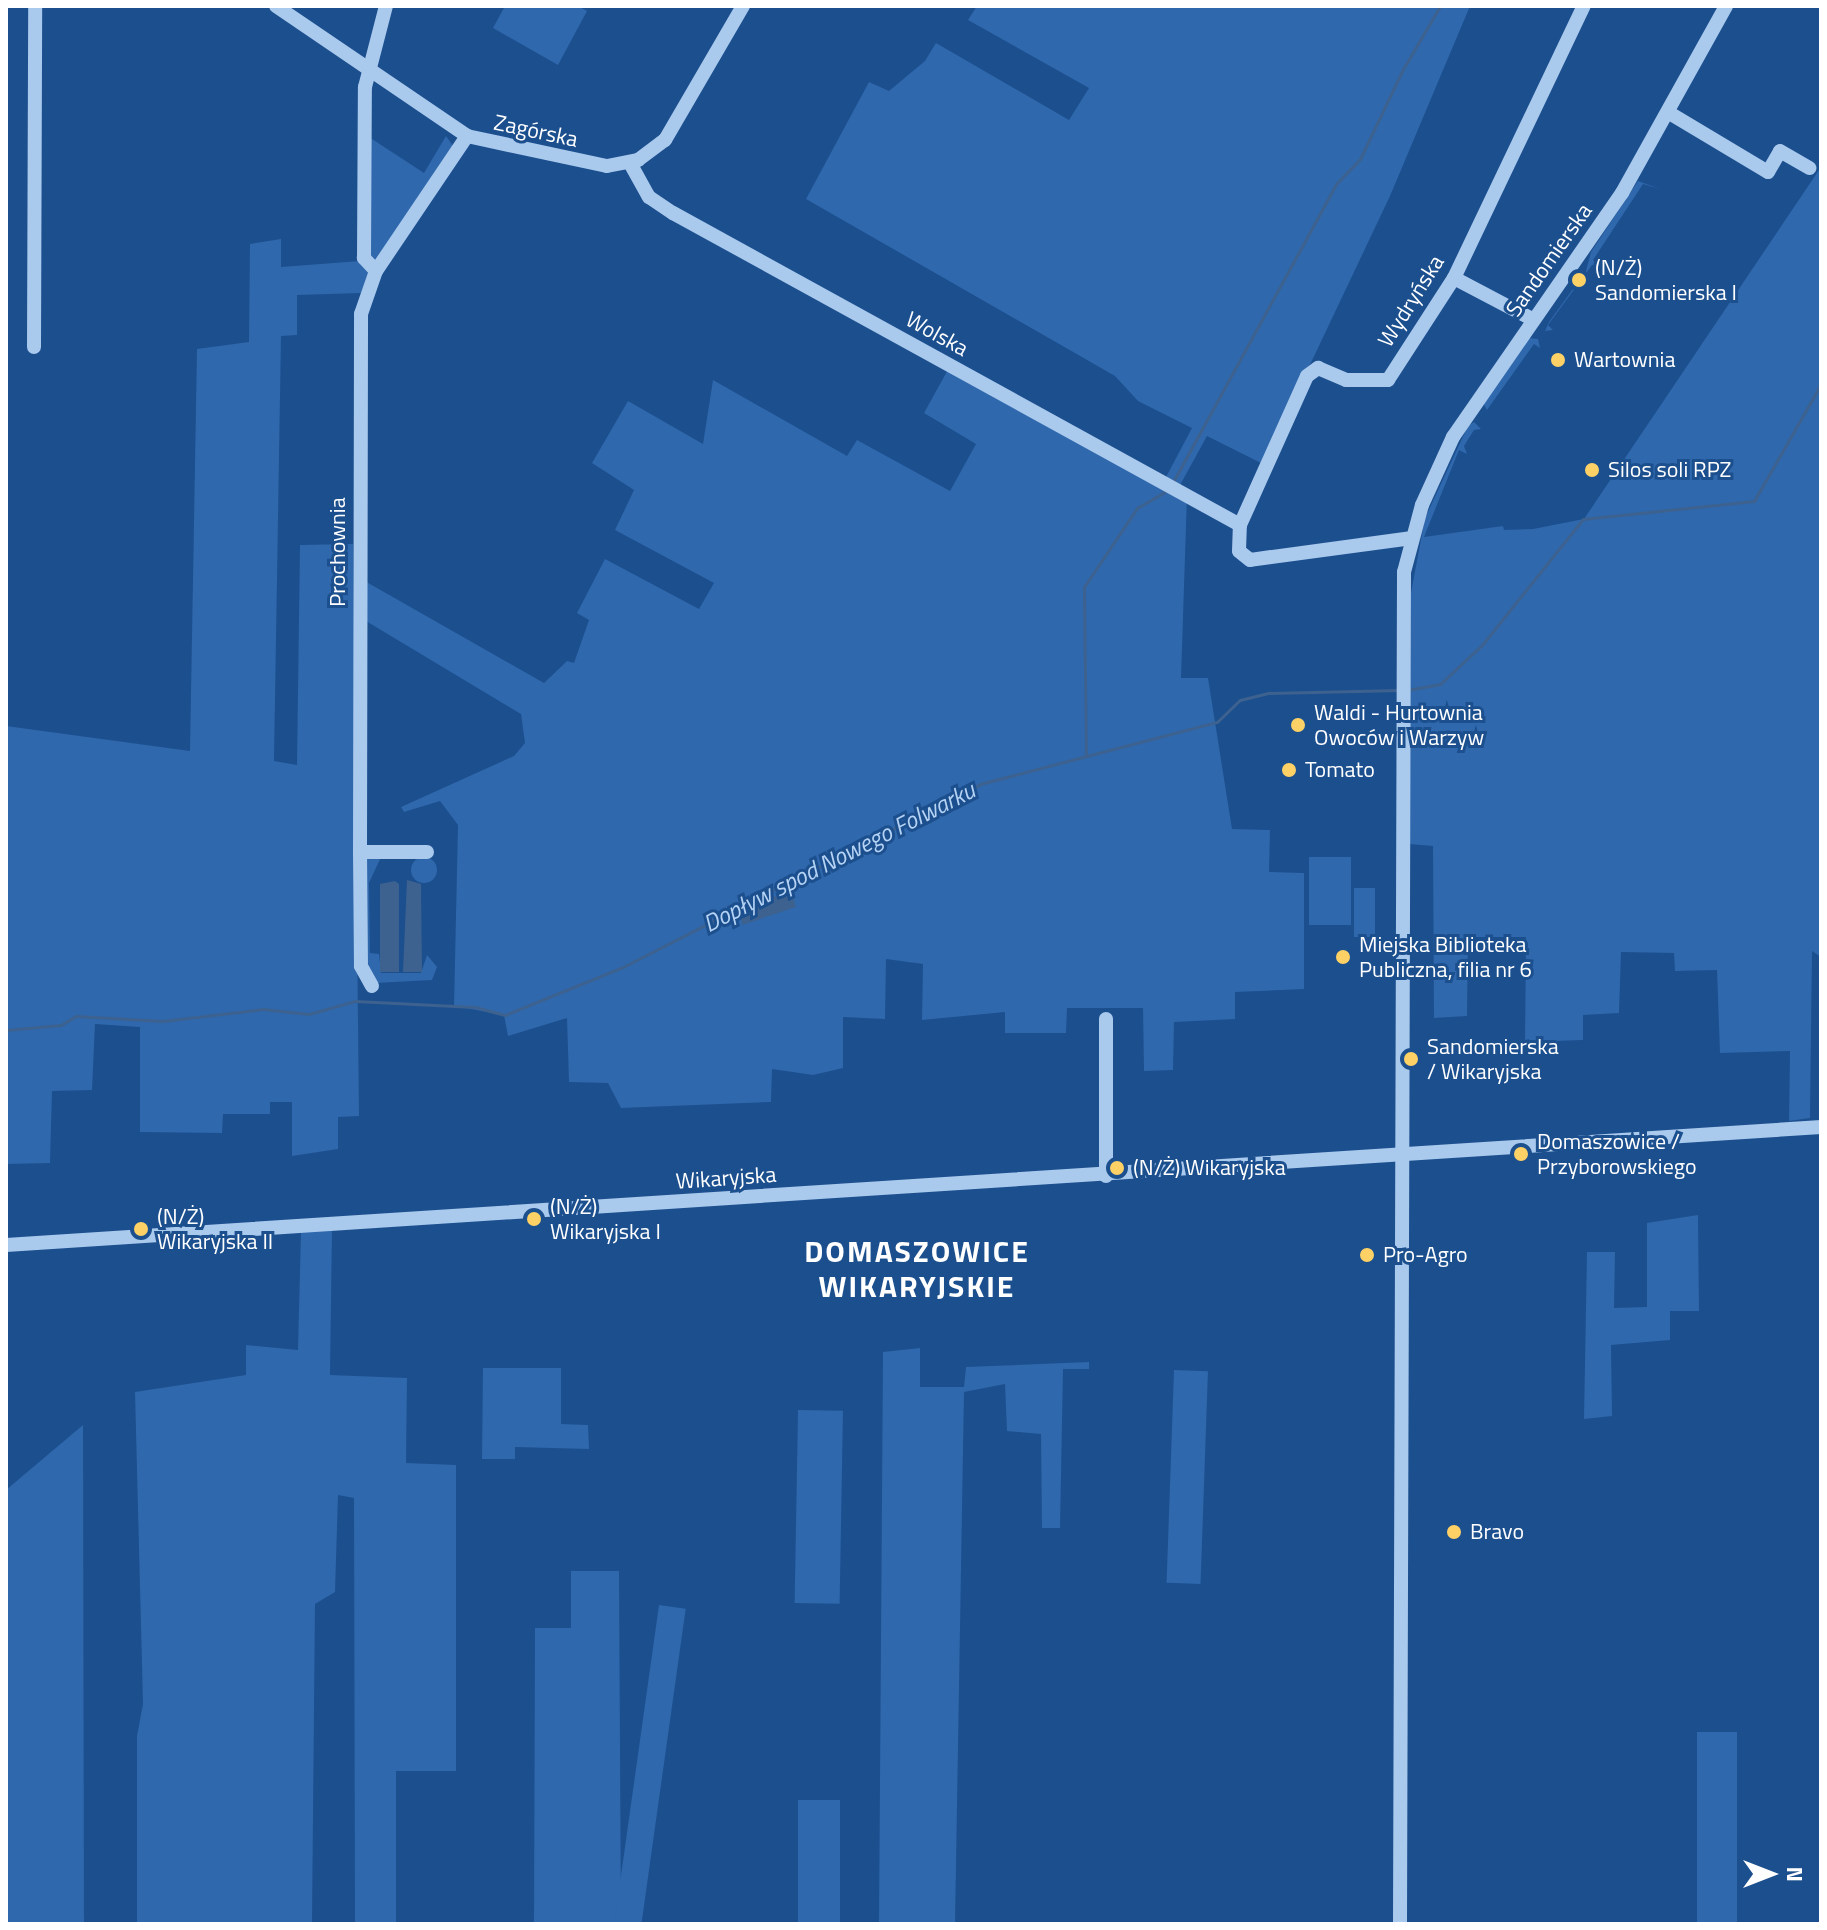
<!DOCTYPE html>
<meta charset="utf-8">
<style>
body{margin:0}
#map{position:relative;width:1827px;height:1930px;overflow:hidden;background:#1c4f8e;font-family:"Titillium Web",sans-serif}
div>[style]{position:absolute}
.green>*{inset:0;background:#2f68ac;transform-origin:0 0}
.round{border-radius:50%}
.water>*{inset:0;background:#3d628f}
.stream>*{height:3px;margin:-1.5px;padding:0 1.5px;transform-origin:1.5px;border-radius:1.5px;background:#3d628f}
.minor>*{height:14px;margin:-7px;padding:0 7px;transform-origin:7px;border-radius:7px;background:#a9c9ed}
.dots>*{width:22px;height:22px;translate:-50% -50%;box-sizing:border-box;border:4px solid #1c4f8e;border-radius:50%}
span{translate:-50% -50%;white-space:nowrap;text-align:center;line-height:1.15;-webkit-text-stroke:6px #1c4f8e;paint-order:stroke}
.street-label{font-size:22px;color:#fff}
.poi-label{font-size:22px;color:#fff}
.left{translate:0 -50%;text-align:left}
.water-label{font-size:24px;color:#b5d3f4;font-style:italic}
.district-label{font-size:30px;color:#fff;font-weight:700;letter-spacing:2px}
.frame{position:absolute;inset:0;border:8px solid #fff;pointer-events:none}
.north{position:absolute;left:1731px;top:1834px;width:80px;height:80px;-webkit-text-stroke:6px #1c4f8e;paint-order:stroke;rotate:90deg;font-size:22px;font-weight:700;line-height:32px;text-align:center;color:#fff}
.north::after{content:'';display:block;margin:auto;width:28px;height:36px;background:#fff;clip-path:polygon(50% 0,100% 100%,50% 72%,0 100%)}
</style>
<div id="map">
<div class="green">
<i style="clip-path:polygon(505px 6px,578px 6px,587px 11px,558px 65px,493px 28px)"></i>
<i style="clip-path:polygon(977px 6px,1470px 6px,1390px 196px,1263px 464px,1207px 436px,1179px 487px,1165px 479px,1192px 428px,1138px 401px,1115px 376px,806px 199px,869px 82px,889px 91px,925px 61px,936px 43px,1069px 120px,1089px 88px,968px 20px)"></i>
<i style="clip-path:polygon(446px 136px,453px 146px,377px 262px,368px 260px,369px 137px,424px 173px)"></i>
<i style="clip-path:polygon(1821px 167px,1821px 957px,1812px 951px,1810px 1118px,1789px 1121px,1790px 1051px,1720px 1053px,1717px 970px,1675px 971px,1674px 953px,1621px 952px,1619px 1013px,1583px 1015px,1583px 1040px,1525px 1042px,1526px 937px,1468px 937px,1467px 1016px,1434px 1018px,1433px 846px,1409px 844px,1411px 593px,1425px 518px,1468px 426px,1474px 422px,1481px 429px,1474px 430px,1464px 446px,1467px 454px,1459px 450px,1424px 537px,1503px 526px,1504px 530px,1533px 529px,1584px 519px)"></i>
<i style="clip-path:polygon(1638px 181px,1660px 189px,1643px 184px,1593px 260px,1600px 265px,1592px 265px,1548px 325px,1553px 330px,1545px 331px,1549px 322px,1586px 271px,1591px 252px)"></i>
<i style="clip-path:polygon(281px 239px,281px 267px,360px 261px,369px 273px,361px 293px,297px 295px,297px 335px,281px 336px,274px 761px,297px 765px,300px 545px,353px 544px,359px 1116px,338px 1117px,338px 1149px,292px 1156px,292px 1102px,270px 1102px,270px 1114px,223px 1114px,222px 1133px,140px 1132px,140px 1027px,95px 1024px,92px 1090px,52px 1091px,50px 1163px,6px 1164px,6px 726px,190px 751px,197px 349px,249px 342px,250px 244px)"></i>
<i style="clip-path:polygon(1529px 338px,1538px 339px,1540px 348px,1534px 344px,1487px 410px,1483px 403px)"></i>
<i style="clip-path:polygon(950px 366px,1187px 496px,1181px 678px,1208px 678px,1232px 829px,1270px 830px,1269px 872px,1304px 873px,1304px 989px,1235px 992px,1235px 1019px,1174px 1022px,1173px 1070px,1144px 1071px,1143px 1008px,1067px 1008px,1066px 1033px,1005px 1033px,1005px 1012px,922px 1020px,923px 964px,886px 959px,885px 1019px,843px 1017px,843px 1068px,813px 1075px,772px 1069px,771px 1102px,621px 1108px,608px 1083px,569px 1082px,567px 1018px,508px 1036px,504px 1015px,454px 1006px,458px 825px,440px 801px,404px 812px,401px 807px,514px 756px,525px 743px,521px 714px,366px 621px,363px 580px,544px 683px,567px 661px,574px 663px,589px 620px,577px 613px,605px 559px,699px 609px,714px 583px,615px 530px,634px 490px,592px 463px,628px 401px,703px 444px,713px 380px,847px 456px,857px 440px,950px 491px,976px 444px,924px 413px)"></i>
<i class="round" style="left:411px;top:857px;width:26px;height:26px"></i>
<i style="clip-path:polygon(381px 857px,369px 883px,370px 953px,379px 954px,381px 973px,421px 973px,427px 955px,437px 967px,432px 980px,375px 983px,367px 964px,363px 868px,367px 858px)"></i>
<i style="left:1309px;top:857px;width:42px;height:68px"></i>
<i style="left:1354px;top:888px;width:21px;height:49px"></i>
<i style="clip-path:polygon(1698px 1215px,1699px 1311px,1670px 1311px,1670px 1340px,1611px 1345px,1612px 1416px,1584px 1419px,1587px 1252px,1615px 1252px,1614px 1308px,1647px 1307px,1647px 1223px)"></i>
<i style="clip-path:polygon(332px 1230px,330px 1375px,407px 1378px,406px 1463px,456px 1465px,456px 1771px,396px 1771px,396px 1924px,355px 1924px,354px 1498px,338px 1495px,335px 1592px,315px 1604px,312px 1924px,137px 1924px,137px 1736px,143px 1704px,135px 1392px,246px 1375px,246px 1345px,298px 1350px,301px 1232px)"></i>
<i style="clip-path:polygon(920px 1348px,920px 1387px,964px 1387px,966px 1367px,1089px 1362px,1089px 1369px,1063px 1369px,1060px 1528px,1042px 1528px,1041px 1434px,1007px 1431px,1005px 1384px,964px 1392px,955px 1924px,879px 1924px,883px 1352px)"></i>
<i style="clip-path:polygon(483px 1368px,561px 1368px,561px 1424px,588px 1425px,589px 1449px,515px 1447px,515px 1459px,482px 1459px)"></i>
<i style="left:1174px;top:1370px;width:34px;height:213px;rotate:2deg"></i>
<i style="left:798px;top:1410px;width:45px;height:193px;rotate:1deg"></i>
<i style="clip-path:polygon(83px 1425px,84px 1924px,6px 1924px,6px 1490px)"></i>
<i style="clip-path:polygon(571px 1571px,619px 1571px,621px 1924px,534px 1924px,535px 1628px,571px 1628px)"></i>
<i style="left:659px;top:1605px;width:27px;height:319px;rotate:8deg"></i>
<i style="left:1737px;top:1732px;width:192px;height:40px;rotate:90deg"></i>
<i style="left:798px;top:1800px;width:42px;height:124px"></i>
</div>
<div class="water">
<i style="clip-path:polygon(407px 880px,421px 884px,422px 972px,403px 972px)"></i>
<i style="clip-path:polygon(395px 881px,399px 884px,399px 972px,380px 972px,380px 884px)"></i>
<i style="clip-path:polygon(791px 889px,796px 907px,742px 925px,740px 912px)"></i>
</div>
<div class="stream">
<i style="left:1173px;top:482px;width:340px;rotate:-61.3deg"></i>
<i style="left:1336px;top:184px;width:35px;rotate:-46deg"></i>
<i style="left:1360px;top:159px;width:98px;rotate:-64.5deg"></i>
<i style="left:1402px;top:71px;width:75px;rotate:-59.7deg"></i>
<i style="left:1407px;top:690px;width:34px;rotate:-10deg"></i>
<i style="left:1440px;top:684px;width:57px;rotate:-42.9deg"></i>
<i style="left:1482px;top:645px;width:161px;rotate:-51.3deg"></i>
<i style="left:1583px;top:519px;width:172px;rotate:-6deg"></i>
<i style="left:1754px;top:501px;width:135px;rotate:-60.2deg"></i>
<i style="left:1086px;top:756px;width:169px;rotate:-90.7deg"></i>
<i style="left:1084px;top:587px;width:95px;rotate:-56.1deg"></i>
<i style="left:1137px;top:508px;width:34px;rotate:-30deg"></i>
<i style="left:6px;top:1030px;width:55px;rotate:-5.2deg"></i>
<i style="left:61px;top:1025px;width:17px;rotate:-31deg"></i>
<i style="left:76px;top:1016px;width:87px;rotate:3.3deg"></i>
<i style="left:163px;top:1021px;width:101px;rotate:-6.8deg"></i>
<i style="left:263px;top:1009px;width:46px;rotate:6.2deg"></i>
<i style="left:309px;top:1014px;width:48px;rotate:-15.8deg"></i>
<i style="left:355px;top:1001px;width:120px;rotate:2.9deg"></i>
<i style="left:475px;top:1007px;width:31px;rotate:15deg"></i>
<i style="left:505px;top:1015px;width:127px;rotate:-22.1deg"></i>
<i style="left:623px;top:967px;width:401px;rotate:-27.1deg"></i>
<i style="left:980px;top:784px;width:245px;rotate:-14.7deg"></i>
<i style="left:1217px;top:722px;width:32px;rotate:-44deg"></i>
<i style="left:1240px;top:700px;width:30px;rotate:-14deg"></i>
<i style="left:1269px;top:693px;width:131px;rotate:-1.3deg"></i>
</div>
<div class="minor">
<i style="left:276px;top:6px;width:231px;rotate:34.2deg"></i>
<i style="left:467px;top:136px;width:143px;rotate:12.1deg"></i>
<i style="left:607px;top:166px;width:32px;rotate:-11deg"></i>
<i style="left:638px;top:160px;width:34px;rotate:-37deg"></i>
<i style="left:665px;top:140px;width:155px;rotate:-59.8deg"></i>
<i style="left:1671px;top:114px;width:113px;rotate:30.9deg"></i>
<i style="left:1768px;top:172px;width:24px;rotate:-60deg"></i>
<i style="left:1780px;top:151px;width:34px;rotate:30deg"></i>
<i style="left:630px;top:163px;width:39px;rotate:61deg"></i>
<i style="left:649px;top:197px;width:29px;rotate:34deg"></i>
<i style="left:673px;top:213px;width:647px;rotate:28.82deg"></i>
<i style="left:376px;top:271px;width:18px;rotate:-133deg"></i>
<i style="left:364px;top:258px;width:171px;rotate:-89.7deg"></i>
<i style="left:365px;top:87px;width:84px;rotate:-75.5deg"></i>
<i style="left:1454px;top:278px;width:90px;rotate:27.7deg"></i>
<i style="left:34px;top:347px;width:341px;rotate:-89.8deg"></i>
<i style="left:1412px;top:538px;width:163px;rotate:172.3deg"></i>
<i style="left:1250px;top:560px;width:14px;rotate:-141deg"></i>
<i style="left:1239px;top:551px;width:26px;rotate:-88deg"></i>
<i style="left:1240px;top:525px;width:163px;rotate:-65.8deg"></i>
<i style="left:1307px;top:376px;width:14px;rotate:-36deg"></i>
<i style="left:1318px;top:368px;width:30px;rotate:23deg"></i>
<i style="left:1346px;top:380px;width:42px"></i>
<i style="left:1388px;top:380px;width:121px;rotate:-57.1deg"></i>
<i style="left:1454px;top:278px;width:301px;rotate:-64.5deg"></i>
<i style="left:360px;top:852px;width:538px;rotate:-89.89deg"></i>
<i style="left:361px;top:314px;width:46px;rotate:-70.8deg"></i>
<i style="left:376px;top:271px;width:163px;rotate:-56deg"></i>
<i style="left:372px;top:986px;width:23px;rotate:-119deg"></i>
<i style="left:361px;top:966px;width:114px;rotate:-90.5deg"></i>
<i style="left:360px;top:852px;width:67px"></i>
<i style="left:1106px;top:1176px;width:157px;rotate:-90deg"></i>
<i style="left:6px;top:1245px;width:1819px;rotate:-3.72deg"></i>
<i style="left:1400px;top:1924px;width:1352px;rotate:-89.83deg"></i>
<i style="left:1404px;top:572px;width:69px;rotate:-75deg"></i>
<i style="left:1422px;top:505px;width:75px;rotate:-65.5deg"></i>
<i style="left:1453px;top:437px;width:297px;rotate:-55.3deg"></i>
<i style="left:1622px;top:193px;width:214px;rotate:-60.9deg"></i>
</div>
<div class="dots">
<i style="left:1579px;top:280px;background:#fed167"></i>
<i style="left:1558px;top:360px;background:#fed167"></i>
<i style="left:1592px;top:470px;background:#fed167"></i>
<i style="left:1298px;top:725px;background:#fed167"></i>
<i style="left:1289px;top:770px;background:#fed167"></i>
<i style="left:1343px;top:957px;background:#fed167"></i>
<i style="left:1411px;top:1059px;background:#fed167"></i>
<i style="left:1521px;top:1154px;background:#fed167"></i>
<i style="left:1117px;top:1168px;background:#fed167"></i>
<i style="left:534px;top:1219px;background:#fed167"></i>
<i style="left:141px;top:1229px;background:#fed167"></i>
<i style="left:1367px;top:1255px;background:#fed167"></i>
<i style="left:1454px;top:1532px;background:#fed167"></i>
</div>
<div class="street-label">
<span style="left:536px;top:131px;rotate:12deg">Zagórska</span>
<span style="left:1549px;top:260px;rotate:-55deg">Sandomierska</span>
<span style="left:1411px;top:301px;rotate:-58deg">Wydryńska</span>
<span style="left:937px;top:334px;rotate:29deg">Wolska</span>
<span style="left:338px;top:552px;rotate:-90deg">Prochownia</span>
<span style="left:726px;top:1178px;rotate:-4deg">Wikaryjska</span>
</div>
<div class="poi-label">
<span class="left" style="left:1595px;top:280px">(N/Ż)<br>Sandomierska I</span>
<span class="left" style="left:1574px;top:360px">Wartownia</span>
<span class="left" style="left:1608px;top:470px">Silos soli RPZ</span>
<span class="left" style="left:1314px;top:725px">Waldi - Hurtownia<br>Owoców i Warzyw</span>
<span class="left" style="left:1305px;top:770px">Tomato</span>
<span class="left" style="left:1359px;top:957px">Miejska Biblioteka<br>Publiczna, filia nr 6</span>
<span class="left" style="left:1427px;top:1059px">Sandomierska<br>/ Wikaryjska</span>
<span class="left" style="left:1537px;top:1154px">Domaszowice /<br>Przyborowskiego</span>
<span class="left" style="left:1133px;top:1168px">(N/Ż) Wikaryjska</span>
<span class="left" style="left:550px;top:1219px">(N/Ż)<br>Wikaryjska I</span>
<span class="left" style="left:157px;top:1229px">(N/Ż)<br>Wikaryjska II</span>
<span class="left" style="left:1383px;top:1255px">Pro-Agro</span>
<span class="left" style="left:1470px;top:1532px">Bravo</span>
</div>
<div class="water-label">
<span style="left:839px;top:857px;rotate:-27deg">Dopływ spod Nowego Folwarku</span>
</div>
<div class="district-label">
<span style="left:917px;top:1268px">DOMASZOWICE<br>WIKARYJSKIE</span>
</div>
<div class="frame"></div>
<div class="north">N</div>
</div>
